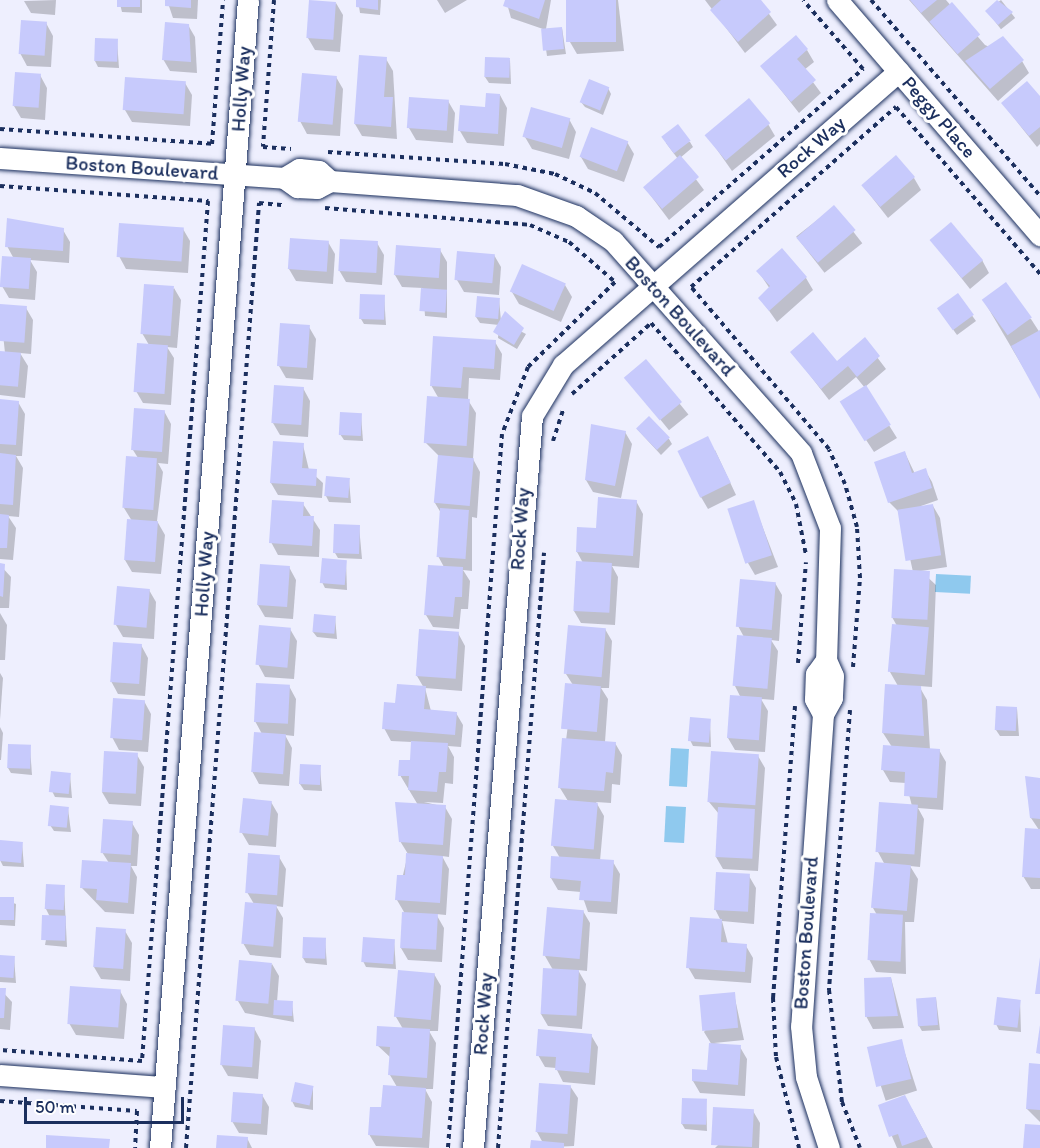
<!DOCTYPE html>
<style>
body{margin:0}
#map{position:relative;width:1040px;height:1148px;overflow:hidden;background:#eeeffe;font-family:Itim,sans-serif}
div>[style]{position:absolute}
.water>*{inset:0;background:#8fc9ee;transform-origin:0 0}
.shadow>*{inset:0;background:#0003;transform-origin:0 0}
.building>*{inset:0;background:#c7cafc;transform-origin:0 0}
.path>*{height:4px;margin-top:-2px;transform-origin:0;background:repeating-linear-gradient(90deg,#1b2f5e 0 4.5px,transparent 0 9px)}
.roads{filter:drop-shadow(0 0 2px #1b2f5e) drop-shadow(0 0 2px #1b2f5e)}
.minor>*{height:21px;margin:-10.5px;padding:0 10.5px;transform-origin:10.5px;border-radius:10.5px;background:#fff}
span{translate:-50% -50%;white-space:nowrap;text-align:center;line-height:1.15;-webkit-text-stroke:6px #fff;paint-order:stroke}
.street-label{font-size:20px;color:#1b2f5e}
.scale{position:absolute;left:24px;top:1097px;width:160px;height:27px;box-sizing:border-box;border:3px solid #1b2f5e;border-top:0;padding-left:8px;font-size:18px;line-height:21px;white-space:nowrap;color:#1b2f5e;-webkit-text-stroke:4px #fff;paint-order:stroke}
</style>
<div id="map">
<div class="water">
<i style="left:936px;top:574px;width:35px;height:18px;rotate:3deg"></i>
<i style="left:671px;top:748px;width:18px;height:38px;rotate:3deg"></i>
<i style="left:666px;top:806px;width:20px;height:36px;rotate:3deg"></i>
</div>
<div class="shadow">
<i style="clip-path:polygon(56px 0,55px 15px,31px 13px,24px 1px)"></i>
<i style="clip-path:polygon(119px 0,142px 0,142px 13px,122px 12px)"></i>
<i style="clip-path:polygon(167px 0,198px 0,197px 19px,173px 18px)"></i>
<i style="clip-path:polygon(358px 0,381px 0,380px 15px,360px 13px)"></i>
<i style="clip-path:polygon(437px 0,467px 0,445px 13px)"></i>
<i style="clip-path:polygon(506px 0,551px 0,546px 29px,562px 28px,566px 54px,547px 56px,543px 29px,511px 18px)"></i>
<i style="clip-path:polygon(568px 0,618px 0,624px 51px,577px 54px,570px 42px)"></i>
<i style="clip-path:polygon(705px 0,759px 0,777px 25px,745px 53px)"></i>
<i style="clip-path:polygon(909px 0,946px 0,985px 45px,1022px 61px,1029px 73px,998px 101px)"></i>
<i style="left:1001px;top:0;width:23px;height:18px;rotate:52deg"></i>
<i style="clip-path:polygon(336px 3px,343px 15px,340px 52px,315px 50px,308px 38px)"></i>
<i style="clip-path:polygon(46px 23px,53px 36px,51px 67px,27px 66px,20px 53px)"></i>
<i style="clip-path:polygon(188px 25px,195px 37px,197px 73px,170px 71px,163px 59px)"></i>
<i style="clip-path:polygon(117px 41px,119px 68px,98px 67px,95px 61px)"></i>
<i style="clip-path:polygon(807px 50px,814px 62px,804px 70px,821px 93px,799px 113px,762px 66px)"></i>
<i style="clip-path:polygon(360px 57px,386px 59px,393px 71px,397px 139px,362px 136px,355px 124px)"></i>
<i style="clip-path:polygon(510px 60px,511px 84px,489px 83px,485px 77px)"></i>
<i style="clip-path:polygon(40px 75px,47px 88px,45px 120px,21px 118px,14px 106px)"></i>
<i style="clip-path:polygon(336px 77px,343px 89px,340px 136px,307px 134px,300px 121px)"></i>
<i style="clip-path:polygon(185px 83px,192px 95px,190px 126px,132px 122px,125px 110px)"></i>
<i style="clip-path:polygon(608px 88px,611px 94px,603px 115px,585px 107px,581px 102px)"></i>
<i style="clip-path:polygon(500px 95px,507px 108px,504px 146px,467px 143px,460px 131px)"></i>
<i style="clip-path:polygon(1040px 99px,1040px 144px,1037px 147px,1003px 104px)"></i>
<i style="clip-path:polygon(448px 101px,455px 113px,453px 143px,416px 140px,409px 128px)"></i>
<i style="clip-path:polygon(569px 119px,576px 132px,569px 159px,532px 149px,525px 137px)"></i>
<i style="clip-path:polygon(768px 124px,775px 136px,732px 171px,706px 134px)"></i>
<i style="clip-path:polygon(627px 142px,634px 154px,624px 182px,588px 169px,581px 157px)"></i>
<i style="clip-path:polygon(690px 142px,693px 147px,680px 158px,704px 190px,669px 220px,645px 188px,678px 159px,666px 143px)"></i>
<i style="clip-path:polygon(914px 178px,921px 190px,888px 218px,863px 186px)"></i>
<i style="left:834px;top:207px;width:46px;height:48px;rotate:52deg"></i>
<i style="clip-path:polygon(183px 229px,190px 241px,188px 273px,126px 269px,119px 256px)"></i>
<i style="clip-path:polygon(63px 230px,70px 242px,69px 263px,30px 260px,37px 272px,35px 300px,9px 298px,2px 286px,14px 259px,7px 246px)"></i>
<i style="clip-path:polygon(932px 241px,982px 260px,989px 273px,970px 289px)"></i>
<i style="clip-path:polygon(328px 242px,335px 254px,333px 284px,296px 281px,289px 269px)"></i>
<i style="clip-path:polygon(377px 243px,384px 255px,382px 285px,346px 282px,339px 270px)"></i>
<i style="clip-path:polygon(440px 250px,447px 262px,447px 318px,425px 316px,423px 288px,402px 287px,395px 275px)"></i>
<i style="clip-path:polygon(494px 255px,501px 267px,499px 295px,464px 292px,457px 280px)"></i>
<i style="clip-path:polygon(758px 271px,806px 278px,813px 290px,777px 322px,760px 298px,770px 289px)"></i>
<i style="clip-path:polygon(565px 285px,572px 297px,561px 322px,519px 304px,512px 292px)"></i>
<i style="clip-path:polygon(174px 288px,181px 300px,177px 348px,167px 347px,174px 358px,171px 405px,143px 403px,136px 391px,149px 345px,142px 333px)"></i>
<i style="clip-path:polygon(957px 295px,976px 321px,957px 335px,942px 314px)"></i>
<i style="clip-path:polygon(384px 296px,386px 325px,364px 324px,361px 319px)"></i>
<i style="clip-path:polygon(499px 299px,501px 321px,526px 334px,517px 349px,498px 338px,499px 325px,480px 323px,476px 317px)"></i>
<i style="clip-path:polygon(984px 301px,1031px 319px,1040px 333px,1040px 396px)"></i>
<i style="clip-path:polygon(0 306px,26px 308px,33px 320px,31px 354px,20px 353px,28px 366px,25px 398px,0 395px,0 353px,5px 353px)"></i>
<i style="clip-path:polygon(309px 327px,316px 339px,313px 380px,286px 378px,279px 366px)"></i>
<i style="clip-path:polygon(864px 340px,886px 369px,865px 387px,897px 438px,874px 452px,849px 414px,865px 388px,856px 377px,829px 400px,792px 352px,837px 363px)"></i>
<i style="clip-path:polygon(495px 342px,502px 354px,500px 380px,469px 378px,468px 400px,476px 413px,473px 459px,480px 472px,477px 518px,472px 517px,472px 571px,463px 570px,470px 581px,468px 609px,461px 609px,459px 629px,433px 627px,426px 615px,444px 567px,438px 556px,441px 513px,435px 503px,439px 456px,426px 443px,439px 399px,431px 385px)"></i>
<i style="left:645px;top:361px;width:69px;height:25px;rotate:51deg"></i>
<i style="clip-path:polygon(303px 388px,310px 401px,308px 437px,280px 435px,273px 423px)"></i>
<i style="clip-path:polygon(0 401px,18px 402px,25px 414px,22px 456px,16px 456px,23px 468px,19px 517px,8px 516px,16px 528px,13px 560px,0 559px)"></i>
<i style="clip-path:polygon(164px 411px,171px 424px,168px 464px,158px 463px,163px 472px,157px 521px,165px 535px,161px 574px,132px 572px,125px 560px,132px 521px,124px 508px,138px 458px,133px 450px)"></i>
<i style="clip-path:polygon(361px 415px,363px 441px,344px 440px,340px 434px)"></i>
<i style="clip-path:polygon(637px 429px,669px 439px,672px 444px,661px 455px)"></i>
<i style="clip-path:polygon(625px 432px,632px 444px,621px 498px,593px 492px,586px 480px)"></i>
<i style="clip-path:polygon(303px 445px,309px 470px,323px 483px,322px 498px,278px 495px,271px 483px)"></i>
<i style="clip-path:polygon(715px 450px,736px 495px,708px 509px,701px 497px)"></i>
<i style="clip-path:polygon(905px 453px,915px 474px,925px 470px,932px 482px,938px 500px,921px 506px,933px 506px,940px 518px,947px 567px,921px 571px,936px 585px,932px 687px,919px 686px,927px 700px,930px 750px,939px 750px,946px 762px,943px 810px,918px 808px,924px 819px,920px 867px,910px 866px,918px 879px,914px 922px,905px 922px,906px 974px,876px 972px,869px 959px,877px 915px,873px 908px,885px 865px,878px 852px,912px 806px,906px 783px,890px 782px,883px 770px,892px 747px,883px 733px,898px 686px,890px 672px,897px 626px,892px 617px,913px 572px,900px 513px,889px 502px)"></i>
<i style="clip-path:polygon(349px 480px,351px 503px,329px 502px,326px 496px)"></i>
<i style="clip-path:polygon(636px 501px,643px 514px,639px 568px,612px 566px,618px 577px,615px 625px,581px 623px,574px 611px,583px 563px,577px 552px)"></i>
<i style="clip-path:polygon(753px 502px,778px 567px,755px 575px,748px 563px)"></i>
<i style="clip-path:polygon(303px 504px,320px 530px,319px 557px,278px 555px,271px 542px)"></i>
<i style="clip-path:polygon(359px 526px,362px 559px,338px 558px,335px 553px)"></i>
<i style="clip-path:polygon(346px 562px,347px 590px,325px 588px,322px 582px)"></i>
<i style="clip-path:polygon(0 565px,11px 577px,9px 608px,0 608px)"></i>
<i style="clip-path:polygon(289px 567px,296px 580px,293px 619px,265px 617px,258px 605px)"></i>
<i style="clip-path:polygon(775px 583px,782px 595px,779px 641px,771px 640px,778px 651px,774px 700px,761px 699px,768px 711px,765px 752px,735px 750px,728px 738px,741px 698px,735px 686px,744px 637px,738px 626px)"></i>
<i style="clip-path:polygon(149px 590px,156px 602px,154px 639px,123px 637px,116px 625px)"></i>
<i style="clip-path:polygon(0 613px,7px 625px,5px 660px,0 660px)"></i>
<i style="clip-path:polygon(335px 617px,337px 639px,317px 637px,313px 632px)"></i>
<i style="clip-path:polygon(290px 629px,297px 641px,294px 679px,265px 677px,258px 664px)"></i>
<i style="clip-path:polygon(605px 629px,612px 641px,609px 688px,601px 688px,608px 699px,605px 742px,615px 743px,622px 755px,620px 785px,612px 784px,611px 803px,596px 802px,604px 816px,600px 861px,613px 862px,620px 874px,617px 914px,588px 912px,581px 892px,558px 890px,551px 878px,553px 858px,560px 858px,553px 846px,568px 801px,560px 788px,573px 685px,566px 674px)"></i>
<i style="clip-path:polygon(458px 633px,465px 646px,462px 691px,425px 688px,431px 711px,456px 713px,463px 725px,461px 747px,448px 746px,454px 757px,453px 784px,445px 783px,443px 803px,424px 802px,445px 807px,452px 819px,449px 857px,442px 856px,449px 869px,446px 915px,436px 914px,444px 928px,442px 962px,408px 960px,401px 948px,404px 912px,397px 900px,408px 854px,400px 841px,418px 805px,400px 775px,412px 762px,412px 742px,391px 741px,384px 728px,397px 705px,424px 688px,417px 676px)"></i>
<i style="clip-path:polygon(141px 645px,148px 658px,145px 696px,118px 694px,111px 681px)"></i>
<i style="clip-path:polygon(0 673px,3px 678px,0 720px)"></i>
<i style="clip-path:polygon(289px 686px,296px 699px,294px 736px,285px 735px,292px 748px,289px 786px,259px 784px,252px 771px,262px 734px,255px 721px)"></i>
<i style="clip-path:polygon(144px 701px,151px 714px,148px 752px,119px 750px,112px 737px)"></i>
<i style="clip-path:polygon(1017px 708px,1019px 736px,1000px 736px,996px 730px)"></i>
<i style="clip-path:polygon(710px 720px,711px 747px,693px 746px,690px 740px)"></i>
<i style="clip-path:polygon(0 727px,3px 733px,1px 760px,0 760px)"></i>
<i style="clip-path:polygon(30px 747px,32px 775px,11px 773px,8px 768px)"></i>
<i style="clip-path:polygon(137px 755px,144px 767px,141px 806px,109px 804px,102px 792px)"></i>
<i style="clip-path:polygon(758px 756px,765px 768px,758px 871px,723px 869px,716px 857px,719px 814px,709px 802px)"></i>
<i style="clip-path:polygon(320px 767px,322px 791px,304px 790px,300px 784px)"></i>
<i style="clip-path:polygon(70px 775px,72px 798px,55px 797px,52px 791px)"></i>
<i style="clip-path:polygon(1040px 779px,1040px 889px,1031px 889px,1023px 876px,1039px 830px,1031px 818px)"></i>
<i style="clip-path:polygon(271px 802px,278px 814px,276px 847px,249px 845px,242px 833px)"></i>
<i style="clip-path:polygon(68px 809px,71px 832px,54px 831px,50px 825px)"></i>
<i style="clip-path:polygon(132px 823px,139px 835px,137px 866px,131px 866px,137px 877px,134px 914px,105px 912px,82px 888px,109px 863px,102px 852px)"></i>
<i style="clip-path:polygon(22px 843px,24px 867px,3px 866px,0 860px)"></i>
<i style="clip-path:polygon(279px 857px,286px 869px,283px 907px,276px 906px,283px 918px,281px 958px,250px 955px,243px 943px,254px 904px,247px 892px)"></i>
<i style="clip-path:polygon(749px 876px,756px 888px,754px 924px,722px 921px,728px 944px,746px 946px,753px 958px,751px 983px,695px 979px,688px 967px,721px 921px,715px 909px)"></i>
<i style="clip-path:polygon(64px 887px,67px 947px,45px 945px,50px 917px,46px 909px)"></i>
<i style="clip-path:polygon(0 898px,16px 904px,15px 926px,0 925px)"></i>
<i style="clip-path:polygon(583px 911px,590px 923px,587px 971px,578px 970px,586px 984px,582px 1029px,548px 1026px,541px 1014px,553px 970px,545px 956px)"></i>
<i style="clip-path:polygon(125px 931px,132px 943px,130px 981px,101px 979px,94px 967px)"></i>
<i style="clip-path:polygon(325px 940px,327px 965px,306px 963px,303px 958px)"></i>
<i style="clip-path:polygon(394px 940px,396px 969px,366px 967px,363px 961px)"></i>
<i style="clip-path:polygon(0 956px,14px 957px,16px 983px,0 982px)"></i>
<i style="clip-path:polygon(272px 964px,279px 976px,277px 1002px,292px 1003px,294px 1022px,245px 1013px,238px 1001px)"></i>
<i style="clip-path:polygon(434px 974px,441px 986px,438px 1031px,429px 1031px,436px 1043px,433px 1089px,425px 1089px,432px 1102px,429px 1148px,376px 1146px,369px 1134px,397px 1087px,390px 1075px,391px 1058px,377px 1045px,403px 1029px,396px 1017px)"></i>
<i style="clip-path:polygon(891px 978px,904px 1028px,873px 1029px,866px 1016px)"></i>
<i style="clip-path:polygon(0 989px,12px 1002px,10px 1030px,0 1029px)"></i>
<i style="clip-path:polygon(120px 991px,127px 1004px,124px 1039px,76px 1035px,69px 1023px)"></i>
<i style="clip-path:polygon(734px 994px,744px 1040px,714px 1043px,740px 1047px,747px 1059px,745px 1096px,700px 1093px,693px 1081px,708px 1071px,712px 1045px,704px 1032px)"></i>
<i style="clip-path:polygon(936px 998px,940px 1030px,922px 1031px,919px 1026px)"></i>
<i style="clip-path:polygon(1020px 1001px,1021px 1032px,999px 1030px,996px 1024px)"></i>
<i style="clip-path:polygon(254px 1028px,261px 1041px,258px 1079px,228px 1076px,221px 1064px)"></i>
<i style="clip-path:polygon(591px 1035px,598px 1047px,595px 1085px,563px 1082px,556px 1068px,545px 1067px,538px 1055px)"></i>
<i style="left:901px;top:1041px;width:52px;height:33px;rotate:72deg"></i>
<i style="clip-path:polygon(1030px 1065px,1040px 1065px,1040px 1122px,1027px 1109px)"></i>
<i style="clip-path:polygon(570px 1086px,578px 1098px,574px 1146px,532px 1148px,543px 1143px,537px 1132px)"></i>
<i style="clip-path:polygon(313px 1087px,313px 1110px,295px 1107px,292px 1101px)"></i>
<i style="clip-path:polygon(262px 1095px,269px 1107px,267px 1135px,239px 1133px,232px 1121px)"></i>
<i style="clip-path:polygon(706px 1101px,707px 1131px,685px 1129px,682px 1124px)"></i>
<i style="clip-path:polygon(879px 1106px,912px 1109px,933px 1148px,897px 1148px)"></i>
<i style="clip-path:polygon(753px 1111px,760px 1123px,759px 1148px,715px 1148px)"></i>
<i style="clip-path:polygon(247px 1138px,252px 1148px,218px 1148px)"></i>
</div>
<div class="building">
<i style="left:117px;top:0;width:23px;height:7px"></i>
<i style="clip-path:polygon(165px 0,191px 0,191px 8px,165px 6px)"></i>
<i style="left:309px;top:0;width:27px;height:38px;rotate:4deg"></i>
<i style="clip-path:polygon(356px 0,378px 0,378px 10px,356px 7px)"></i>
<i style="clip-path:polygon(505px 0,545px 0,539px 19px,503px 6px)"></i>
<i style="left:566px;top:0;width:50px;height:42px"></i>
<i style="clip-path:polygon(721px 0,761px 0,771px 12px,738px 42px,710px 10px)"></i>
<i style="clip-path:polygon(910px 0,937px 0,921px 13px)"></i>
<i style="clip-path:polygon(997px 0,1013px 12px,998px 25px,985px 11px)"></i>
<i style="left:952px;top:2px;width:43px;height:30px;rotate:49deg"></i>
<i style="left:21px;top:20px;width:26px;height:34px;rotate:4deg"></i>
<i style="clip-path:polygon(165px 22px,189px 24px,191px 62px,162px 60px)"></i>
<i style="left:562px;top:27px;width:22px;height:21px;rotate:85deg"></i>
<i style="clip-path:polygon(796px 35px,808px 49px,797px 59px,816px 80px,791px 102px,760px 66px)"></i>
<i style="clip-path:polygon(1003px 36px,1024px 60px,990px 89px,965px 61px)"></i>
<i style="left:95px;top:38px;width:23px;height:23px;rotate:2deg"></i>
<i style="clip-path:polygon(359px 55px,387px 57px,384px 97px,393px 97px,391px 127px,354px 124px)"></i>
<i style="left:485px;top:57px;width:25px;height:20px;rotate:2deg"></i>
<i style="left:15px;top:72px;width:26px;height:34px;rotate:4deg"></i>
<i style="left:302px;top:73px;width:35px;height:49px;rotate:5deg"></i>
<i style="left:125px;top:77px;width:61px;height:33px;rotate:4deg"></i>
<i style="left:589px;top:79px;width:22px;height:25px;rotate:22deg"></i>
<i style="clip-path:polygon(1027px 81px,1040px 96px,1040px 127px,1029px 136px,1001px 103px)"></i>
<i style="clip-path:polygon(486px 93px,500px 94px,498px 134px,458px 131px,460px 105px,485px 107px)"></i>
<i style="left:409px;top:97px;width:40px;height:31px;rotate:4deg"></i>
<i style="left:749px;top:98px;width:33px;height:58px;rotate:50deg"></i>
<i style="left:531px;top:107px;width:41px;height:31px;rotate:16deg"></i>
<i style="left:678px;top:124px;width:21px;height:21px;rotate:53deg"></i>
<i style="left:591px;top:127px;width:40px;height:32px;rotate:21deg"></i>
<i style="left:680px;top:155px;width:29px;height:49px;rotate:49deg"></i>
<i style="left:896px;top:155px;width:29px;height:46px;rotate:49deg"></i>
<i style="left:834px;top:205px;width:33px;height:50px;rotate:49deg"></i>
<i style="clip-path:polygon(7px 218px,64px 228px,63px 251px,5px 247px)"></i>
<i style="left:951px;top:222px;width:50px;height:28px;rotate:50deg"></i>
<i style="left:119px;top:223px;width:65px;height:34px;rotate:4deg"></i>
<i style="left:290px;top:238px;width:39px;height:31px;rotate:4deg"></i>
<i style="left:340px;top:239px;width:38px;height:32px;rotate:3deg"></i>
<i style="left:396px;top:245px;width:45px;height:30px;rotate:4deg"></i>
<i style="clip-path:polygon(782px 248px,807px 277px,769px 311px,758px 298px,770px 286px,756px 271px)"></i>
<i style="left:457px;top:251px;width:38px;height:29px;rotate:5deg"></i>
<i style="left:2px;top:256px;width:29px;height:31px;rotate:4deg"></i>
<i style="left:522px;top:264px;width:48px;height:30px;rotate:24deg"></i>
<i style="left:1006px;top:282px;width:44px;height:30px;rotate:54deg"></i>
<i style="left:144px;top:284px;width:30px;height:50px;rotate:4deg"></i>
<i style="left:421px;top:288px;width:26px;height:23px;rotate:4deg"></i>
<i style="left:958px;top:293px;width:27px;height:26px;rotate:54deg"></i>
<i style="left:360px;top:294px;width:25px;height:25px;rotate:2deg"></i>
<i style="left:477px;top:296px;width:23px;height:21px;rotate:5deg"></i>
<i style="left:0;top:304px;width:27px;height:37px;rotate:4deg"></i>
<i style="clip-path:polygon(505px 311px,524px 328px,514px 345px,493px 332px)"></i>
<i style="left:280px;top:323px;width:30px;height:43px;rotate:4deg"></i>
<i style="clip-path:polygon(1040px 330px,1040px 399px,1011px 346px)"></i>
<i style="clip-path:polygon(813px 332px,837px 361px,865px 337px,880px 356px,857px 377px,848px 366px,821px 389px,790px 352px)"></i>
<i style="clip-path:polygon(433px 336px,496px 340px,494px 369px,463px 367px,461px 388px,430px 386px)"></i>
<i style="left:137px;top:343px;width:31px;height:49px;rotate:4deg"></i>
<i style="left:0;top:351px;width:21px;height:34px;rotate:5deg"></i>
<i style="left:646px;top:359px;width:56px;height:29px;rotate:50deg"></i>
<i style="left:274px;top:385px;width:30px;height:38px;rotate:4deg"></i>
<i style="left:866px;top:385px;width:47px;height:31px;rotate:58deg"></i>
<i style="left:427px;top:396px;width:43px;height:47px;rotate:4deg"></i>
<i style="clip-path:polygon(0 399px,19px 401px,16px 445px,0 444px)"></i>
<i style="left:134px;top:408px;width:31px;height:42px;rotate:4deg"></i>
<i style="left:340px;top:412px;width:22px;height:23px;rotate:3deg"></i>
<i style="left:649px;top:416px;width:30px;height:18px;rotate:46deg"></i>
<i style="clip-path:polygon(591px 424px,626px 431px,615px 486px,585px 480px)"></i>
<i style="left:708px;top:436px;width:52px;height:34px;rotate:64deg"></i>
<i style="clip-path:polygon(273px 441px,304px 443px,302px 468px,317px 469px,316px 486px,270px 483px)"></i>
<i style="clip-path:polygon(905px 451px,912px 473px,926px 468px,932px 488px,888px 503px,874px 462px)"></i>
<i style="clip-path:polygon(0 453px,16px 455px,13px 505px,0 504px)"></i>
<i style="left:438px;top:455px;width:36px;height:48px;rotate:5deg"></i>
<i style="left:126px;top:456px;width:31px;height:52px;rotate:4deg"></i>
<i style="left:326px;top:476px;width:24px;height:20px;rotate:5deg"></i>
<i style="clip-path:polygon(598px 497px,637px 500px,633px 556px,576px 552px,577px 527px,596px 528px)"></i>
<i style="clip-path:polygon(272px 500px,304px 502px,303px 516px,314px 516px,312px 546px,269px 543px)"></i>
<i style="left:754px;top:500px;width:58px;height:28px;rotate:72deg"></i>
<i style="left:933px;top:504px;width:52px;height:36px;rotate:81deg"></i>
<i style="left:440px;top:508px;width:29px;height:49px;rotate:4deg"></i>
<i style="clip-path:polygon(0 514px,9px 515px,7px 548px,0 548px)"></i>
<i style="left:127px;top:519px;width:31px;height:41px;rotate:4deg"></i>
<i style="left:334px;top:524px;width:26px;height:29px;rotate:2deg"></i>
<i style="left:322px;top:558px;width:25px;height:25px;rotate:5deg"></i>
<i style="left:576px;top:561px;width:36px;height:50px;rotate:3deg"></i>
<i style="clip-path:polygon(0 563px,5px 564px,3px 597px,0 596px)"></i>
<i style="left:260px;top:564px;width:30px;height:41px;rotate:4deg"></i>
<i style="clip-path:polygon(428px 565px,463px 567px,462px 597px,455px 597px,453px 617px,424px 615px)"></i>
<i style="left:894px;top:569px;width:36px;height:49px;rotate:3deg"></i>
<i style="left:740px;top:579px;width:36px;height:48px;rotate:5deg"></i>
<i style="left:117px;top:586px;width:33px;height:39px;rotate:5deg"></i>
<i style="left:314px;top:614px;width:22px;height:18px;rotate:5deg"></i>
<i style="left:892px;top:624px;width:37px;height:48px;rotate:5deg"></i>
<i style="left:259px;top:625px;width:32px;height:40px;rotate:5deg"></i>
<i style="left:568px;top:625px;width:38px;height:49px;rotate:5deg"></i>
<i style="left:419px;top:629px;width:40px;height:47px;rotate:4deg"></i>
<i style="left:737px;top:635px;width:35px;height:51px;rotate:5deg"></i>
<i style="left:113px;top:642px;width:29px;height:40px;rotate:4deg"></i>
<i style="left:256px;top:683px;width:34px;height:39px;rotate:3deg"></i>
<i style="left:565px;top:683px;width:36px;height:46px;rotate:5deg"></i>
<i style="clip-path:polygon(397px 684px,426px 686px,424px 709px,457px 712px,455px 735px,382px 729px,384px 702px,395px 703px)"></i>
<i style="clip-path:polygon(885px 684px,921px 686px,924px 736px,882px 733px)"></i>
<i style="left:730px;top:695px;width:32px;height:43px;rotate:4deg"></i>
<i style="left:113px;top:698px;width:32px;height:40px;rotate:4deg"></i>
<i style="left:996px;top:706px;width:21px;height:24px;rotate:3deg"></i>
<i style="left:690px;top:717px;width:21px;height:24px;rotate:5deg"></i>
<i style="left:254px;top:732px;width:32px;height:40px;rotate:4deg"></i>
<i style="clip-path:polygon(562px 738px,616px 742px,613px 773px,606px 772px,604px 791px,558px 788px)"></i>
<i style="clip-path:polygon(411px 741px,448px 743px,446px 772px,439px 772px,437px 792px,408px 790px,409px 776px,398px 776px,399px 760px,410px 760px)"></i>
<i style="left:8px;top:744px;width:23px;height:24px;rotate:2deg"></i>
<i style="clip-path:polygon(883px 745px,940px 749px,937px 798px,904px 796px,905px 772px,881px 770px)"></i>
<i style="left:104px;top:751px;width:34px;height:41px;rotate:3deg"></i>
<i style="left:711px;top:751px;width:48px;height:51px;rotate:4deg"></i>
<i style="left:300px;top:764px;width:21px;height:20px;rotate:3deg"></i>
<i style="left:51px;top:771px;width:20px;height:21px;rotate:6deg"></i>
<i style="clip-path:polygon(1025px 776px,1040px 778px,1040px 819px,1030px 818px)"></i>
<i style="left:243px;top:798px;width:29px;height:35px;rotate:6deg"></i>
<i style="left:555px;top:799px;width:43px;height:47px;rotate:5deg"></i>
<i style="clip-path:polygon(395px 802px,446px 805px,443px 845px,399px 842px)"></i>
<i style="left:879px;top:802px;width:39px;height:50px;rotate:4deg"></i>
<i style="left:50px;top:805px;width:19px;height:21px;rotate:6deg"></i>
<i style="left:718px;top:807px;width:37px;height:50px;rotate:3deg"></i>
<i style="left:103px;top:819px;width:30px;height:34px;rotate:4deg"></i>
<i style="clip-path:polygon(1025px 828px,1040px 829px,1040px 878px,1022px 877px)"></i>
<i style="left:0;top:840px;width:23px;height:21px;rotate:5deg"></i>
<i style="left:248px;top:853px;width:32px;height:40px;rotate:4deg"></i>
<i style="clip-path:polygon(406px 853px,443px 856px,440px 903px,395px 900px,397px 875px,405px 875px)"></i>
<i style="clip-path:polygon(551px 856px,614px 860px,611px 902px,579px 900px,581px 881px,550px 878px)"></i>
<i style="clip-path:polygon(82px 860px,131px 863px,128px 903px,96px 900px,97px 889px,80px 888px)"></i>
<i style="left:875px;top:862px;width:36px;height:46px;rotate:5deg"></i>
<i style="left:716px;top:872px;width:34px;height:38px;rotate:3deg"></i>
<i style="left:46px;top:884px;width:19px;height:25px;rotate:3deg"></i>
<i style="left:0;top:897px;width:14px;height:23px"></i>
<i style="left:245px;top:902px;width:32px;height:42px;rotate:5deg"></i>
<i style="left:547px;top:907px;width:37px;height:49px;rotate:5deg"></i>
<i style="left:402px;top:912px;width:36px;height:36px;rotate:3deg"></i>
<i style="left:870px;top:913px;width:33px;height:47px;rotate:3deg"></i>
<i style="left:42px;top:915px;width:24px;height:25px;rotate:2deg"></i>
<i style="clip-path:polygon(690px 917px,722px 919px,721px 942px,747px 944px,745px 972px,686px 968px)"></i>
<i style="left:96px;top:927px;width:30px;height:40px;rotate:4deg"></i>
<i style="left:303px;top:937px;width:23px;height:21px;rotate:2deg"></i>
<i style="left:363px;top:937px;width:32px;height:25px;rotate:4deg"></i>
<i style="left:0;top:955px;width:15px;height:22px;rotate:4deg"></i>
<i style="clip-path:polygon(1040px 957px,1040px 994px,1035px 994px)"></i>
<i style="left:239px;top:960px;width:33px;height:41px;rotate:5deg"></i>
<i style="left:543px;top:968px;width:36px;height:46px;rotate:3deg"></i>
<i style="left:398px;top:970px;width:37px;height:47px;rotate:5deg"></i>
<i style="clip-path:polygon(891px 977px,898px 1016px,865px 1017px,864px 978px)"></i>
<i style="left:70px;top:986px;width:51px;height:38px;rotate:4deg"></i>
<i style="clip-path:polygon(0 988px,6px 988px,4px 1018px,0 1018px)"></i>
<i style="left:735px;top:992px;width:36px;height:36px;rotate:85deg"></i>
<i style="left:936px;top:997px;width:28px;height:20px;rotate:86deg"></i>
<i style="left:997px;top:997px;width:24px;height:28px;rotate:7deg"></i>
<i style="left:274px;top:1000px;width:19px;height:15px;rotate:3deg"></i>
<i style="left:223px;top:1025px;width:32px;height:40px;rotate:4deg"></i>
<i style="clip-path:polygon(1040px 1025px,1040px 1054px,1036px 1053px)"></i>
<i style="clip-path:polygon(377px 1026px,430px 1029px,427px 1078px,388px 1075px,390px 1047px,376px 1046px)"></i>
<i style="clip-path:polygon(538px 1029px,592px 1034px,589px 1073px,555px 1070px,556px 1057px,536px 1056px)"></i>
<i style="left:902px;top:1039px;width:41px;height:36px;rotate:77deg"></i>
<i style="clip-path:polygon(709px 1043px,741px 1045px,738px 1085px,692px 1081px,692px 1069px,707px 1070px)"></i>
<i style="clip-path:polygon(1029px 1063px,1040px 1064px,1040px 1110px,1026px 1109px)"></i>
<i style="left:295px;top:1082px;width:19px;height:20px;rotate:12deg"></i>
<i style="left:539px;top:1083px;width:32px;height:49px;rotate:4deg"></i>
<i style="clip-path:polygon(383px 1085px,426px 1088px,422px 1138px,368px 1135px,370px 1107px,381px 1107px)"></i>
<i style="left:233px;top:1092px;width:30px;height:30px;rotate:4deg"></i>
<i style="clip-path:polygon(905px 1095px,927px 1137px,902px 1146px,898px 1134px,889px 1137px,878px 1105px)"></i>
<i style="left:682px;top:1098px;width:25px;height:26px;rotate:2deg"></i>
<i style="left:713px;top:1107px;width:41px;height:38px;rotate:3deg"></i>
<i style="clip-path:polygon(1025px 1124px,1040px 1125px,1040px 1148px,1023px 1148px)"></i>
<i style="clip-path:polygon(46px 1135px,110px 1139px,109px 1148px,46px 1148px)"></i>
<i style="clip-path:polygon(217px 1135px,248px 1137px,247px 1148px,216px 1148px)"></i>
<i style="clip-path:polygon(531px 1140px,564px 1143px,564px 1148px,530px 1148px)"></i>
</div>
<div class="path">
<i style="left:274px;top:0;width:147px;rotate:94.3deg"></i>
<i style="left:263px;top:147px;width:28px;rotate:4deg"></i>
<i style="left:871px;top:0;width:259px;rotate:49.2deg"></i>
<i style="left:0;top:129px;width:213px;rotate:4deg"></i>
<i style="left:212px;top:144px;width:144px;rotate:-85.6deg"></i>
<i style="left:328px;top:152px;width:177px;rotate:3.9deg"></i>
<i style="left:505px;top:164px;width:51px;rotate:11.3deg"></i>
<i style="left:555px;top:174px;width:44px;rotate:25.4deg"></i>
<i style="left:595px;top:193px;width:84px;rotate:40.2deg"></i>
<i style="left:659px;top:247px;width:271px;rotate:-41.1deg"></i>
<i style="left:863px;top:69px;width:91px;rotate:-131deg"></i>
<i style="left:0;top:186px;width:209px;rotate:4.1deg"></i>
<i style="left:208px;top:201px;width:863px;rotate:94.39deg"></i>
<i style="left:142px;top:1061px;width:142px;rotate:-175.6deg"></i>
<i style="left:325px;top:208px;width:206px;rotate:4.7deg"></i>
<i style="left:530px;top:225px;width:43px;rotate:23.6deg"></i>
<i style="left:569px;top:242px;width:61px;rotate:41deg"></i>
<i style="left:615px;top:282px;width:122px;rotate:135.7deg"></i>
<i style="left:528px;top:367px;width:72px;rotate:111.2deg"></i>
<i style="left:502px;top:434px;width:716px;rotate:94.33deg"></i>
<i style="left:572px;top:394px;width:106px;rotate:-41.9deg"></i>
<i style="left:651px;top:323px;width:197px;rotate:49.1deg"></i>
<i style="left:780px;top:472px;width:36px;rotate:63deg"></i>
<i style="left:796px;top:504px;width:52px;rotate:78.9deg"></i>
<i style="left:553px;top:441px;width:35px;rotate:-72deg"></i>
<i style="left:798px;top:663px;width:101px;rotate:-85.5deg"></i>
<i style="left:853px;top:667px;width:89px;rotate:-85.5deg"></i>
<i style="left:860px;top:578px;width:51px;rotate:-93.4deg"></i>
<i style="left:857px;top:527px;width:45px;rotate:-105.6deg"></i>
<i style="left:845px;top:484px;width:38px;rotate:-115deg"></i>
<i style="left:829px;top:449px;width:213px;rotate:-130.4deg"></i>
<i style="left:691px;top:287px;width:273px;rotate:-41.3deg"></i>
<i style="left:896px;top:107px;width:221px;rotate:49.2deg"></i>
<i style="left:795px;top:706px;width:293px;rotate:94.3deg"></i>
<i style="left:773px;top:998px;width:59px;rotate:87.1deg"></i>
<i style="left:776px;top:1057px;width:94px;rotate:75.8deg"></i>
<i style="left:850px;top:710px;width:281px;rotate:94.3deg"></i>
<i style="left:829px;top:990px;width:113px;rotate:83.4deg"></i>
<i style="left:842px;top:1102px;width:49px;rotate:68.6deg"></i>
<i style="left:0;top:1101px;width:137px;rotate:4.2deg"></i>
<i style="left:137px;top:1111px;width:37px;rotate:93deg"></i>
<i style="left:186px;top:1148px;width:948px;rotate:-85.58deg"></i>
<i style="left:259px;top:203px;width:25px;rotate:5deg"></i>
<i style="left:498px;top:1148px;width:597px;rotate:-85.58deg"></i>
</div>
<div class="roads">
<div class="minor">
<i style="left:837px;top:0;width:311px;rotate:49.2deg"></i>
<i style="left:0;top:158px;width:285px;rotate:4deg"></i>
<i style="left:284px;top:178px;width:16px;rotate:35deg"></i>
<i style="left:297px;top:187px;width:20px;rotate:3deg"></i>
<i style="left:317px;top:188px;width:15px;rotate:-28deg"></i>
<i style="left:330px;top:181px;width:15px;rotate:-138deg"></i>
<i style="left:319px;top:171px;width:20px;rotate:-174deg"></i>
<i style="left:299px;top:169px;width:17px;rotate:149deg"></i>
<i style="left:330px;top:181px;width:188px;rotate:4.3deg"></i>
<i style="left:517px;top:195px;width:63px;rotate:19.6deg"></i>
<i style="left:576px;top:216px;width:45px;rotate:34deg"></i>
<i style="left:613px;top:241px;width:283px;rotate:48.4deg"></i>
<i style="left:801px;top:453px;width:80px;rotate:68.9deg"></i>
<i style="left:830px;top:528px;width:132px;rotate:91.7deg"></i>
<i style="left:826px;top:660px;width:17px;rotate:66deg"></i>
<i style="left:833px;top:676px;width:22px;rotate:93deg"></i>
<i style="left:832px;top:698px;width:18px;rotate:119deg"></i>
<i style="left:823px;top:714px;width:17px;rotate:-118deg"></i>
<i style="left:815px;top:699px;width:25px;rotate:-88deg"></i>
<i style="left:816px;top:674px;width:17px;rotate:-54deg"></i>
<i style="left:823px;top:714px;width:313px;rotate:94deg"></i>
<i style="left:801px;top:1026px;width:51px;rotate:84.4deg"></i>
<i style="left:806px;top:1077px;width:75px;rotate:72.1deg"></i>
<i style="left:0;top:1075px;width:165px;rotate:4.2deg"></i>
<i style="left:160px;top:1148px;width:1151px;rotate:-85.62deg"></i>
<i style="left:473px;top:1148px;width:734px;rotate:-85.39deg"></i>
<i style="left:532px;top:416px;width:60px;rotate:-58.7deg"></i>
<i style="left:563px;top:365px;width:446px;rotate:-41.2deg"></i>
</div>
</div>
<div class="street-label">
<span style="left:241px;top:89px;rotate:-86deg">Holly Way</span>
<span style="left:939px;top:117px;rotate:49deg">Peggy Place</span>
<span style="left:811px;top:147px;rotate:-41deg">Rock Way</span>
<span style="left:142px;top:168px;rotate:4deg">Boston Boulevard</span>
<span style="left:680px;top:316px;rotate:48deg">Boston Boulevard</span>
<span style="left:520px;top:529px;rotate:-86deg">Rock Way</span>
<span style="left:204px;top:574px;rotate:-86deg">Holly Way</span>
<span style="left:806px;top:933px;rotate:-86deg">Boston Boulevard</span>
<span style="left:483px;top:1014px;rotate:-86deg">Rock Way</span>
</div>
<div class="scale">50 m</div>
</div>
